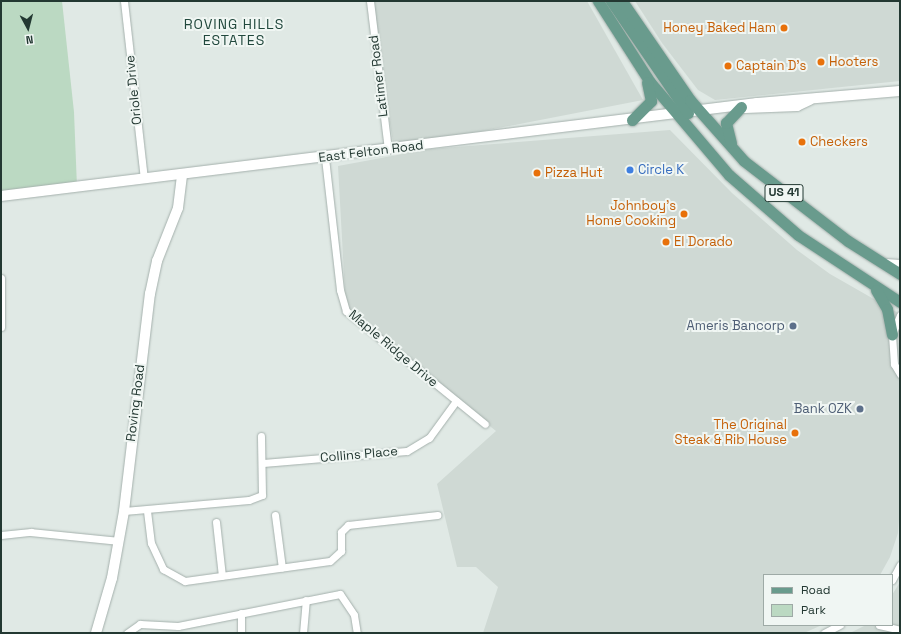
<!DOCTYPE html>
<meta charset="utf-8">
<style>
body{margin:0}
#map{position:relative;width:901px;height:634px;overflow:hidden;background:#e0e9e5;font-family:"Space Grotesk",sans-serif}
div>[style]{position:absolute}
.built>*{inset:0;background:#cfd9d4}
.green>*{inset:0;background:#bbd9c2}
.roads{filter:drop-shadow(0 0 1px #a4b0ac) drop-shadow(0 0 1px #a4b0ac)}
.street>*{height:7px;margin:-3.5px;padding:0 3.5px;transform-origin:3.5px;border-radius:3.5px;background:#fff}
.secondary>*{height:10px;margin:-5px;padding:0 5px;transform-origin:5px;border-radius:5px;background:#fff}
.primary>*{height:11px;margin:-5.5px;padding:0 5.5px;transform-origin:5.5px;border-radius:5.5px;background:#699b8d}
.dots>*{width:11px;height:11px;translate:-50% -50%;box-sizing:border-box;border:2px solid #f0f6f3;border-radius:50%}
span{translate:-50% -50%;white-space:nowrap;text-align:center;line-height:1.15;-webkit-text-stroke:4px #f0f6f3;paint-order:stroke}
.shield-label span{padding:1px 3px;background:#f0f6f3;border:1px solid;border-radius:3px;-webkit-text-stroke-width:0}
.shield-label{font-size:12px;color:#233832;font-weight:700}
.food-label{font-size:13px;color:#c56008}
.right{translate:-100% -50%;text-align:right}
.left{translate:0 -50%;text-align:left}
.street-label{font-size:13px;color:#233832}
.shop-label{font-size:13px;color:#366cbe}
.service-label{font-size:13px;color:#4e5e75}
.neighbourhood-label{font-size:14px;color:#21483d;letter-spacing:1px}
.frame{position:absolute;inset:0;border:2px solid #233832;pointer-events:none}
.legend{position:absolute;left:763px;top:574px;width:130px;height:52px;box-sizing:border-box;background:#f0f6f3;border:1px solid #9eaaa6;margin:0;padding:5px 7px;list-style:none;font-size:12px;color:#233832}
.legend li{display:flex;align-items:center;gap:8px;height:20px}
.legend b{width:20px;border:1px solid #9eaaa6}
.north{position:absolute;left:8px;top:8px;width:40px;height:40px;-webkit-text-stroke:3px #f0f6f3;paint-order:stroke;rotate:173deg;font-size:11px;font-weight:700;line-height:16px;text-align:center;color:#233832}
.north::after{content:'';display:block;margin:auto;width:14px;height:18px;background:#233832;clip-path:polygon(50% 0,100% 100%,50% 72%,0 100%)}
</style>
<div id="map">
<div class="built">
<i style="clip-path:polygon(370px 1px,587px 1px,643px 100px,432px 141px,393px 142px)"></i>
<i style="clip-path:polygon(635px 1px,900px 1px,900px 81px,715px 100px,698px 90px,662px 43px)"></i>
<i style="clip-path:polygon(670px 130px,732px 193px,797px 250px,830px 274px,900px 314px,900px 505px,898px 533px,890px 557px,880px 575px,764px 575px,764px 625px,822px 625px,804px 633px,483px 633px,498px 587px,476px 567px,457px 567px,437px 484px,496px 431px,346px 311px,338px 166px,430px 149px)"></i>
<i style="clip-path:polygon(900px 582px,900px 633px,850px 633px,866px 625px,892px 625px,892px 595px)"></i>
</div>
<div class="green">
<i style="clip-path:polygon(1px 1px,62px 1px,74px 112px,77px 187px,1px 196px)"></i>
</div>
<div class="roads">
<div class="street">
<i style="left:124px;top:1px;width:179px;rotate:83.6deg"></i>
<i style="left:370px;top:1px;width:150px;rotate:83.1deg"></i>
<i style="left:325px;top:158px;width:133px;rotate:83.5deg"></i>
<i style="left:340px;top:290px;width:22px;rotate:74deg"></i>
<i style="left:346px;top:311px;width:179px;rotate:39.1deg"></i>
<i style="left:884px;top:262px;width:16px;rotate:4deg"></i>
<i style="left:1px;top:278px;width:49px;rotate:90deg"></i>
<i style="left:900px;top:315px;width:22px;rotate:112deg"></i>
<i style="left:892px;top:335px;width:29px;rotate:86deg"></i>
<i style="left:894px;top:364px;width:12px;rotate:59deg"></i>
<i style="left:263px;top:463px;width:144px;rotate:-4.8deg"></i>
<i style="left:407px;top:451px;width:26px;rotate:-31deg"></i>
<i style="left:429px;top:438px;width:46px;rotate:-53.9deg"></i>
<i style="left:124px;top:511px;width:125px;rotate:-5deg"></i>
<i style="left:249px;top:500px;width:14px;rotate:-21deg"></i>
<i style="left:262px;top:495px;width:59px;rotate:-91deg"></i>
<i style="left:147px;top:511px;width:32px;rotate:83deg"></i>
<i style="left:151px;top:543px;width:29px;rotate:65deg"></i>
<i style="left:163px;top:569px;width:25px;rotate:29deg"></i>
<i style="left:185px;top:581px;width:146px;rotate:-7.9deg"></i>
<i style="left:330px;top:561px;width:15px;rotate:-42deg"></i>
<i style="left:341px;top:551px;width:19px;rotate:-90deg"></i>
<i style="left:341px;top:532px;width:10px;rotate:-45deg"></i>
<i style="left:348px;top:525px;width:90px;rotate:-6.4deg"></i>
<i style="left:275px;top:515px;width:53px;rotate:82.5deg"></i>
<i style="left:216px;top:522px;width:54px;rotate:83.7deg"></i>
<i style="left:1px;top:535px;width:30px;rotate:-6deg"></i>
<i style="left:31px;top:532px;width:88px;rotate:5.8deg"></i>
<i style="left:892px;top:580px;width:17px;rotate:-62deg"></i>
<i style="left:879px;top:625px;width:22px;rotate:13deg"></i>
<i style="left:127px;top:633px;width:16px;rotate:-35deg"></i>
<i style="left:140px;top:624px;width:38px;rotate:3deg"></i>
<i style="left:178px;top:626px;width:165px;rotate:-11.2deg"></i>
<i style="left:340px;top:594px;width:25px;rotate:56deg"></i>
<i style="left:354px;top:615px;width:18px;rotate:81deg"></i>
<i style="left:241px;top:633px;width:20px;rotate:-90deg"></i>
<i style="left:303px;top:633px;width:33px;rotate:-85deg"></i>
<i style="left:824px;top:633px;width:18px;rotate:-27deg"></i>
</div>
<div class="secondary">
<i style="left:745px;top:108px;width:52px;rotate:-2.2deg"></i>
<i style="left:797px;top:106px;width:14px;rotate:-25deg"></i>
<i style="left:1px;top:196px;width:762px;rotate:-7.01deg"></i>
<i style="left:757px;top:103px;width:144px;rotate:-4.8deg"></i>
<i style="left:96px;top:633px;width:57px;rotate:-73.8deg"></i>
<i style="left:112px;top:578px;width:68px;rotate:-79.8deg"></i>
<i style="left:124px;top:511px;width:219px;rotate:-83.2deg"></i>
<i style="left:150px;top:294px;width:34px;rotate:-78deg"></i>
<i style="left:157px;top:261px;width:57px;rotate:-68.4deg"></i>
<i style="left:178px;top:208px;width:33px;rotate:-83deg"></i>
</div>
<div class="primary">
<i style="left:598px;top:1px;width:96px;rotate:57.3deg"></i>
<i style="left:650px;top:82px;width:122px;rotate:49.7deg"></i>
<i style="left:729px;top:175px;width:91px;rotate:41deg"></i>
<i style="left:798px;top:235px;width:122px;rotate:33.3deg"></i>
<i style="left:611px;top:1px;width:136px;rotate:55.5deg"></i>
<i style="left:622px;top:1px;width:120px;rotate:55.5deg"></i>
<i style="left:690px;top:100px;width:81px;rotate:48.5deg"></i>
<i style="left:744px;top:161px;width:131px;rotate:37.6deg"></i>
<i style="left:848px;top:241px;width:62px;rotate:32.4deg"></i>
<i style="left:632px;top:120px;width:27px;rotate:-45deg"></i>
<i style="left:651px;top:101px;width:19px;rotate:-102deg"></i>
<i style="left:731px;top:143px;width:21px;rotate:-104deg"></i>
<i style="left:726px;top:123px;width:22px;rotate:-47deg"></i>
<i style="left:876px;top:290px;width:22px;rotate:60deg"></i>
<i style="left:887px;top:309px;width:26px;rotate:79deg"></i>
</div>
</div>
<div class="dots">
<i style="left:784px;top:28px;background:#e8710a"></i>
<i style="left:821px;top:62px;background:#e8710a"></i>
<i style="left:728px;top:66px;background:#e8710a"></i>
<i style="left:802px;top:142px;background:#e8710a"></i>
<i style="left:630px;top:170px;background:#3f7fe0"></i>
<i style="left:537px;top:173px;background:#e8710a"></i>
<i style="left:684px;top:214px;background:#e8710a"></i>
<i style="left:666px;top:242px;background:#e8710a"></i>
<i style="left:793px;top:326px;background:#5c6f8a"></i>
<i style="left:860px;top:409px;background:#5c6f8a"></i>
<i style="left:795px;top:433px;background:#e8710a"></i>
</div>
<div class="shield-label">
<span style="left:784px;top:193px">US 41</span>
</div>
<div class="food-label">
<span class="right" style="left:776px;top:28px">Honey Baked Ham</span>
<span class="left" style="left:829px;top:62px">Hooters</span>
<span class="left" style="left:736px;top:66px">Captain D's</span>
<span class="left" style="left:810px;top:142px">Checkers</span>
<span class="left" style="left:545px;top:173px">Pizza Hut</span>
<span class="right" style="left:676px;top:214px">Johnboy’s<br>Home Cooking</span>
<span class="left" style="left:674px;top:242px">El Dorado</span>
<span class="right" style="left:787px;top:433px">The Original<br>Steak &amp; Rib House</span>
</div>
<div class="street-label">
<span style="left:379px;top:76px;rotate:-97deg">Latimer Road</span>
<span style="left:134px;top:90px;rotate:-96deg">Oriole Drive</span>
<span style="left:371px;top:152px;rotate:-7deg">East Felton Road</span>
<span style="left:393px;top:349px;rotate:40deg">Maple Ridge Drive</span>
<span style="left:136px;top:403px;rotate:-83deg">Roving Road</span>
<span style="left:359px;top:455px;rotate:-5deg">Collins Place</span>
</div>
<div class="shop-label">
<span class="left" style="left:638px;top:170px">Circle K</span>
</div>
<div class="service-label">
<span class="right" style="left:785px;top:326px">Ameris Bancorp</span>
<span class="right" style="left:852px;top:409px">Bank OZK</span>
</div>
<div class="neighbourhood-label">
<span style="left:234px;top:32px">ROVING HILLS<br>ESTATES</span>
</div>
<div class="frame"></div>
<ul class="legend">
<li><b style="height:5px;background:#699b8d"></b>Road</li>
<li><b style="height:11px;background:#bbd9c2"></b>Park</li>
</ul>
<div class="north">N</div>
</div>
